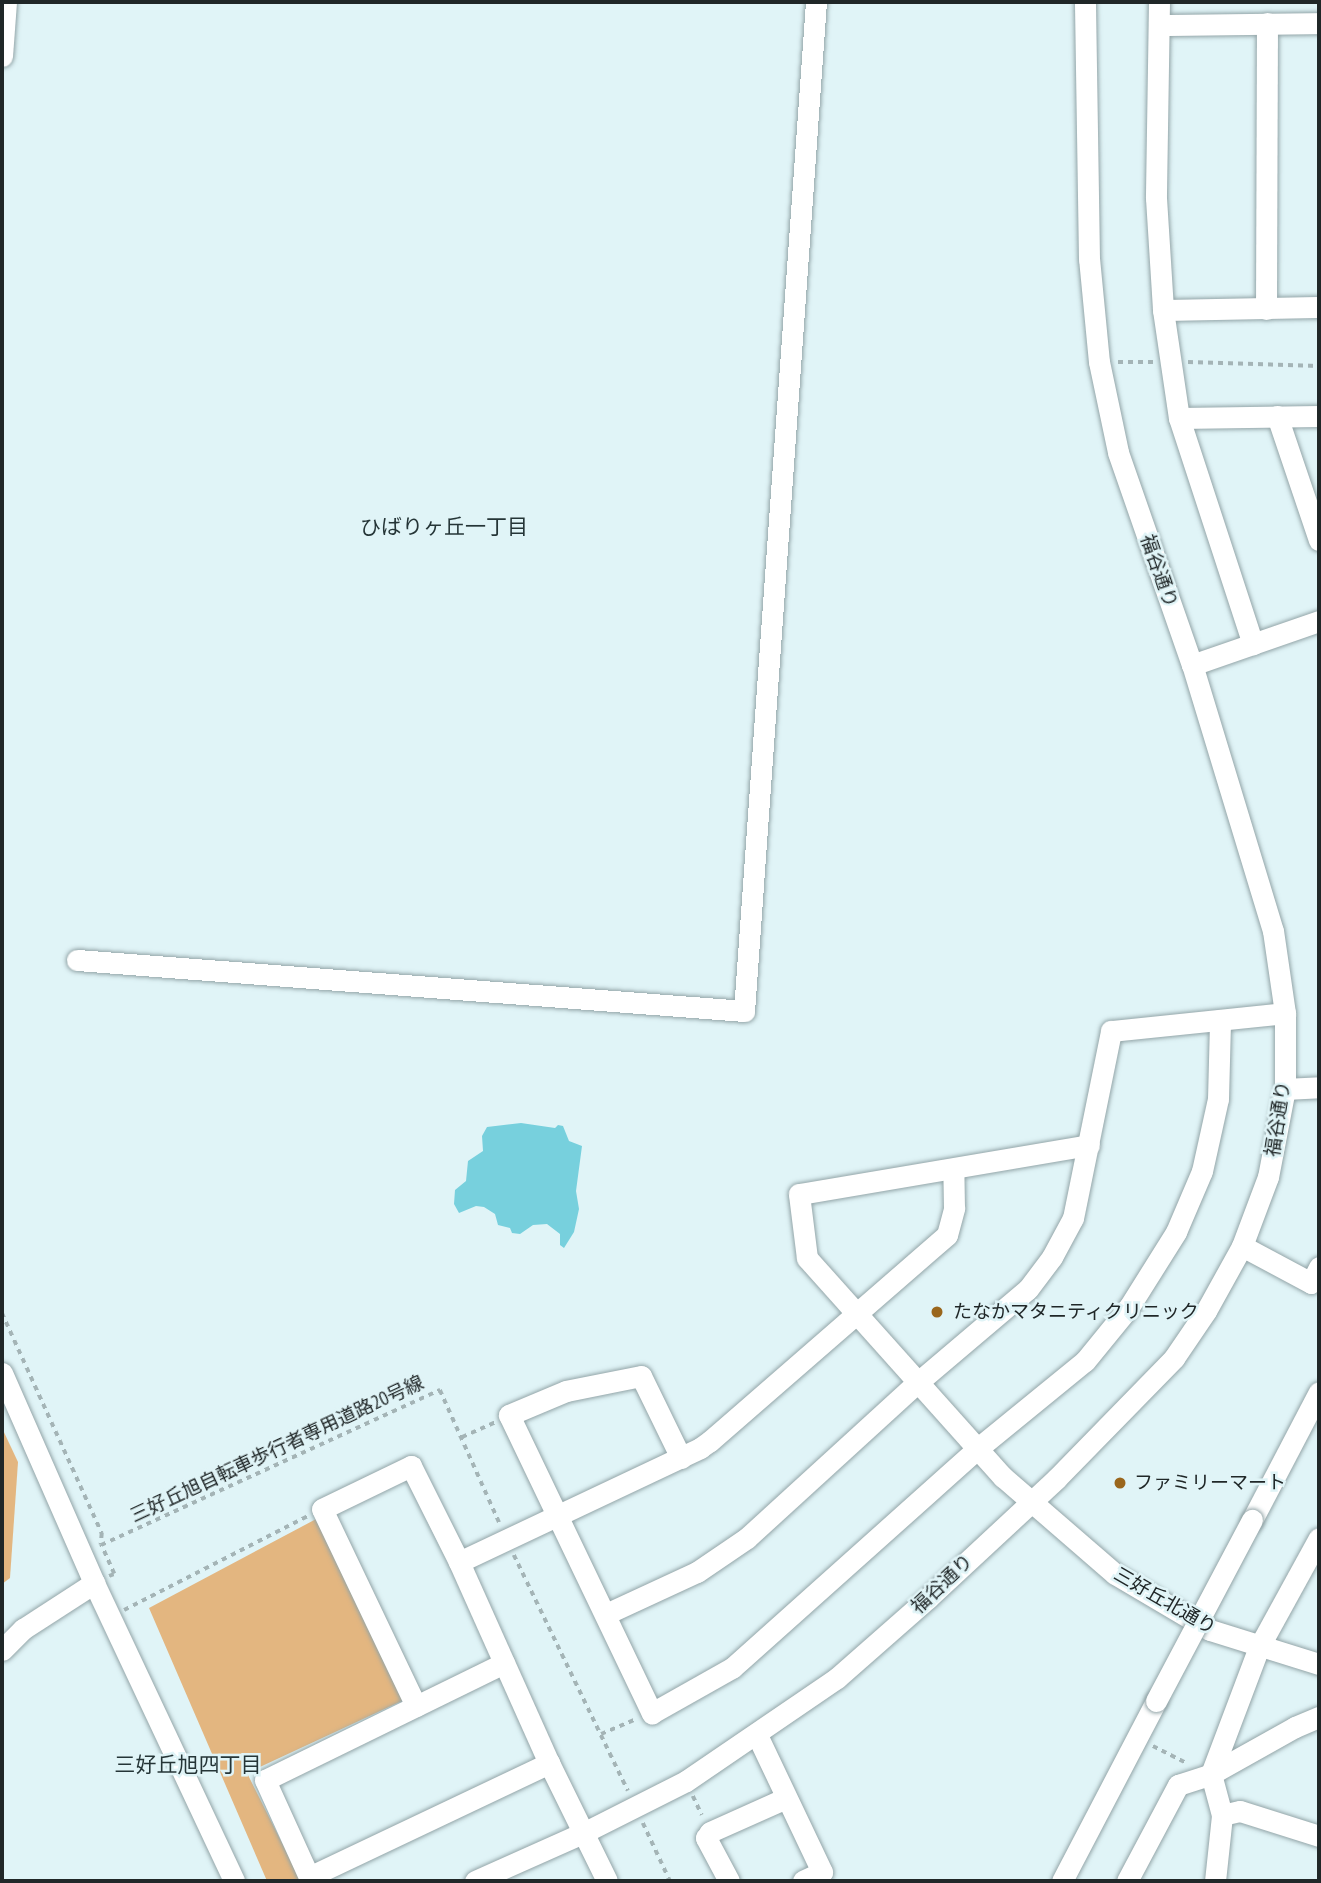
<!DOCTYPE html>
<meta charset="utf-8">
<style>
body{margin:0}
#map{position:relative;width:1321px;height:1883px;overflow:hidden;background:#e0f4f7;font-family:"PT Sans Narrow","Noto Sans JP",sans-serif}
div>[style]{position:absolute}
.forest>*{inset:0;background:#e3b680}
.water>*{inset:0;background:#77d0dd}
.path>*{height:3.5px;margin-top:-1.75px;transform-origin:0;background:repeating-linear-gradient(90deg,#a4b4b6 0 5px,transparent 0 10px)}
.roads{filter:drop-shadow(0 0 2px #93a5a8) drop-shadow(0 0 2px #93a5a8)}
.minor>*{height:21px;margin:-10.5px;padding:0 10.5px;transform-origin:10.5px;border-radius:10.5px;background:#fff}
.bridges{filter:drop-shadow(0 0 2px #93a5a8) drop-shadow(0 0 2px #93a5a8)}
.minor-bridge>*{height:21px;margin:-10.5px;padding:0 10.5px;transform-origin:10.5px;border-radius:10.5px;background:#fff}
.dots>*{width:19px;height:19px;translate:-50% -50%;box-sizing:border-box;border:4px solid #e0f4f7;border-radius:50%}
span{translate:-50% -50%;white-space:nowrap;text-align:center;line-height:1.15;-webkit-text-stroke:5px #e0f4f7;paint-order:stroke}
.street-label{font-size:19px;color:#202728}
.poi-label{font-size:19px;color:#202728}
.left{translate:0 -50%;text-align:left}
.neighbourhood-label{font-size:21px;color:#253537}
.frame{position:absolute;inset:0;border:4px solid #202728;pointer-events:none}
</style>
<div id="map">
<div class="forest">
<i style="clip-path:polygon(2px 1428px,18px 1462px,10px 1578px,2px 1584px)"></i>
<i style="clip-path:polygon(318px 1518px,404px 1700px,247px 1773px,301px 1881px,267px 1881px,149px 1608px)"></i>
</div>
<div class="water">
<i style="clip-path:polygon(521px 1123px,555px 1128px,558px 1125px,563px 1126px,569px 1141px,582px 1146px,576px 1191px,579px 1209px,574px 1232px,564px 1248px,560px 1245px,560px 1234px,547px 1224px,533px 1225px,520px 1234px,512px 1233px,510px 1228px,498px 1225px,495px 1214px,484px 1207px,476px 1206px,459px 1213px,454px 1204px,455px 1190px,466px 1181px,468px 1161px,483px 1151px,482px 1136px,487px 1127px)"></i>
</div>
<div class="path">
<i style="left:1118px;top:362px;width:35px"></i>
<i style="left:1188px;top:362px;width:131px;rotate:1.7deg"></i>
<i style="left:2px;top:1313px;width:242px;rotate:65.6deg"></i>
<i style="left:102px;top:1533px;width:12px;rotate:95deg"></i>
<i style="left:462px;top:1437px;width:36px;rotate:-24deg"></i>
<i style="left:514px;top:1555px;width:262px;rotate:64.2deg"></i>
<i style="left:109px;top:1576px;width:5px;rotate:-22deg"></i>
<i style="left:114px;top:1574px;width:32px;rotate:-114deg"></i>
<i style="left:101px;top:1545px;width:373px;rotate:-24.6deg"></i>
<i style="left:440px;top:1390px;width:145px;rotate:65.9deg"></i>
<i style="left:124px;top:1610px;width:207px;rotate:-27.1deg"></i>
<i style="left:601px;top:1734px;width:36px;rotate:-23deg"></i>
<i style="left:1153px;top:1746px;width:37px;rotate:27deg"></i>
<i style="left:693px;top:1796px;width:21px;rotate:65deg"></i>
<i style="left:643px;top:1823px;width:64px;rotate:65deg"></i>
</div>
<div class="roads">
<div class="minor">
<i style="left:1159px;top:2px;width:196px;rotate:90.9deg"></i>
<i style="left:1156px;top:198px;width:112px;rotate:86.4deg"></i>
<i style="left:1163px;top:310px;width:109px;rotate:81.6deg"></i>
<i style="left:1179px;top:418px;width:238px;rotate:71.9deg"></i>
<i style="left:1159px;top:25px;width:160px;rotate:-0.7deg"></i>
<i style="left:2px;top:56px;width:54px;rotate:-85.8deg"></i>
<i style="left:1266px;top:309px;width:286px;rotate:-89.8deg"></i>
<i style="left:1163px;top:310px;width:156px;rotate:-1.1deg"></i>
<i style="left:1277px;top:416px;width:131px;rotate:71.3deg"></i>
<i style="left:1179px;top:418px;width:140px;rotate:-0.8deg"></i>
<i style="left:1192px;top:665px;width:134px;rotate:-19.1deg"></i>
<i style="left:77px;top:960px;width:669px;rotate:4.37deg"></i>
<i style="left:744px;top:1011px;width:1012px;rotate:-85.92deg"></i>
<i style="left:1285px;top:1089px;width:34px;rotate:-3deg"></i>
<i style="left:1089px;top:1145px;width:294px;rotate:170.4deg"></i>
<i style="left:799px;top:1194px;width:64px;rotate:82.9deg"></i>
<i style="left:807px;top:1258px;width:294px;rotate:48.2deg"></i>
<i style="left:1003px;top:1477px;width:148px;rotate:40.9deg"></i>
<i style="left:1115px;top:1574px;width:110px;rotate:30.5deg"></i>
<i style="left:1210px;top:1630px;width:114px;rotate:17.3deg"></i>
<i style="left:1242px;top:1246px;width:78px;rotate:28.2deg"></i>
<i style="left:1311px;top:1283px;width:18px;rotate:-63deg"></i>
<i style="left:2px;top:1373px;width:229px;rotate:66.3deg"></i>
<i style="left:94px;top:1583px;width:329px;rotate:64.8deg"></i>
<i style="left:681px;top:1458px;width:91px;rotate:-116deg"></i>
<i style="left:641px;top:1376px;width:76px;rotate:168.7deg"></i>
<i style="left:566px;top:1391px;width:62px;rotate:157.2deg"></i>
<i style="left:509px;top:1415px;width:331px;rotate:64.4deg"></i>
<i style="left:652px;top:1713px;width:92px;rotate:-29.4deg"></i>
<i style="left:732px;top:1668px;width:329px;rotate:-41.8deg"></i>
<i style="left:977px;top:1449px;width:139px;rotate:-39.2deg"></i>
<i style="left:1085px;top:1361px;width:70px;rotate:-50.8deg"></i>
<i style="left:1129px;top:1307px;width:89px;rotate:-57.9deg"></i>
<i style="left:1176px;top:1232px;width:66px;rotate:-66.9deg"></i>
<i style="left:1202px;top:1171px;width:74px;rotate:-77.5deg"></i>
<i style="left:1218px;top:1099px;width:79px;rotate:-88.5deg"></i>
<i style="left:1252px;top:1520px;width:144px;rotate:-62.4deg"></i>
<i style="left:459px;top:1562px;width:267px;rotate:-25.3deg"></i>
<i style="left:700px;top:1448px;width:12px;rotate:-35deg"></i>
<i style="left:710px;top:1441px;width:314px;rotate:-41deg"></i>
<i style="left:947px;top:1235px;width:28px;rotate:-75deg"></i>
<i style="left:954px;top:1208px;width:39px;rotate:-91deg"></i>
<i style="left:606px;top:1614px;width:100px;rotate:-24.8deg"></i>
<i style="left:697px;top:1572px;width:60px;rotate:-34.2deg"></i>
<i style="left:747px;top:1538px;width:230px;rotate:-42.4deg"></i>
<i style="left:917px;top:1383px;width:145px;rotate:-40.3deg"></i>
<i style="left:1028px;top:1289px;width:40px;rotate:-53deg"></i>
<i style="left:1052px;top:1257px;width:44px;rotate:-61.7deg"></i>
<i style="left:1073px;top:1218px;width:191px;rotate:-78.5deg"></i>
<i style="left:1111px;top:1031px;width:175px;rotate:-5.9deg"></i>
<i style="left:2px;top:1650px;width:30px;rotate:-45deg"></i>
<i style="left:23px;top:1629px;width:85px;rotate:-32.9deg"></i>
<i style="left:504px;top:1663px;width:266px;rotate:153.9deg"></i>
<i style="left:265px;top:1780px;width:107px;rotate:65.6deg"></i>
<i style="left:309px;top:1877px;width:266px;rotate:-25.4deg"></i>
<i style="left:416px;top:1706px;width:218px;rotate:-115.5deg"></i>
<i style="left:322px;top:1509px;width:99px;rotate:-25.8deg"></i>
<i style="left:411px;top:1466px;width:107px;rotate:63.4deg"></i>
<i style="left:459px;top:1562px;width:220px;rotate:65.9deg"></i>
<i style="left:549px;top:1763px;width:131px;rotate:63.8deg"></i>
<i style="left:757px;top:1735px;width:152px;rotate:64.6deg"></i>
<i style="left:822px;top:1872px;width:21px;rotate:155deg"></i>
<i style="left:1222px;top:1815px;width:18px;rotate:-13deg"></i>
<i style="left:1240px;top:1811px;width:83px;rotate:17.6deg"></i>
<i style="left:475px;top:1881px;width:120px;rotate:-24deg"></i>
<i style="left:585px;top:1832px;width:113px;rotate:-26.8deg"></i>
<i style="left:686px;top:1781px;width:183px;rotate:-34.3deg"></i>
<i style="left:837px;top:1678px;width:121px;rotate:-41.3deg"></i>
<i style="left:928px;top:1598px;width:175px;rotate:-42.9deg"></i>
<i style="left:1056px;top:1479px;width:169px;rotate:-45.7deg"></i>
<i style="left:1174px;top:1358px;width:57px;rotate:-55.8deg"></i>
<i style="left:1206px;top:1311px;width:74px;rotate:-61deg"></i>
<i style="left:1242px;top:1246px;width:74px;rotate:-69.4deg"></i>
<i style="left:1268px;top:1177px;width:90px;rotate:-79.1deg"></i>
<i style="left:1285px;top:1089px;width:76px;rotate:-90deg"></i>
<i style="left:1285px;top:1013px;width:83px;rotate:-98.3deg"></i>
<i style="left:1273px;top:931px;width:278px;rotate:-106.9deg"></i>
<i style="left:1192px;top:665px;width:225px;rotate:-109.2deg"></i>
<i style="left:1118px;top:452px;width:92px;rotate:-101.9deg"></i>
<i style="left:1099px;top:362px;width:103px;rotate:-95.5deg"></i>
<i style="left:1089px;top:259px;width:257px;rotate:-90.9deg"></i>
<i style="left:729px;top:1881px;width:49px;rotate:-118.1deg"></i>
<i style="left:706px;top:1838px;width:7px;rotate:-56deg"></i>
<i style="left:710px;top:1832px;width:83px;rotate:-24.1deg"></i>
<i style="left:1062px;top:1881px;width:203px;rotate:-62.4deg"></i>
<i style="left:1127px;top:1881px;width:109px;rotate:-62deg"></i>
<i style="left:1178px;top:1785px;width:35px;rotate:-18deg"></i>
<i style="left:1211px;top:1774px;width:96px;rotate:-29.2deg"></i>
<i style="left:1295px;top:1727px;width:26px;rotate:-23deg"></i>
<i style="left:1215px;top:1881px;width:66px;rotate:-83.9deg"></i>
<i style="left:1222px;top:1815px;width:42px;rotate:-105deg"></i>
<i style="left:1211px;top:1774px;width:136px;rotate:-69.3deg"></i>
<i style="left:1259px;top:1647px;width:124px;rotate:-61.2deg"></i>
</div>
</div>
<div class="bridges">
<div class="minor-bridge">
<i style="left:1156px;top:1701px;width:205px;rotate:-62.1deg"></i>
</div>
</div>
<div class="dots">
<i style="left:937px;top:1312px;background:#9a661c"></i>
<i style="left:1120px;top:1483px;background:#9a661c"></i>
</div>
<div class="street-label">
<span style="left:1159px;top:571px;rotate:71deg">福谷通り</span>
<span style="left:1278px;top:1119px;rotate:-81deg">福谷通り</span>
<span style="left:277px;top:1449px;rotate:-25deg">三好丘旭自転車歩行者専用道路20号線</span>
<span style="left:942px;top:1584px;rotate:-43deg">福谷通り</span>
<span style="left:1165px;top:1601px;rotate:30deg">三好丘北通り</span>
</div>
<div class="poi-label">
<span class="left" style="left:953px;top:1312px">たなかマタニティクリニック</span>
<span class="left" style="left:1134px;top:1483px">ファミリーマート</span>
</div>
<div class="neighbourhood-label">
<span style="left:444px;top:527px">ひばりヶ丘一丁目</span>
<span style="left:188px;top:1765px">三好丘旭四丁目</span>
</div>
<div class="frame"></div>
</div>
